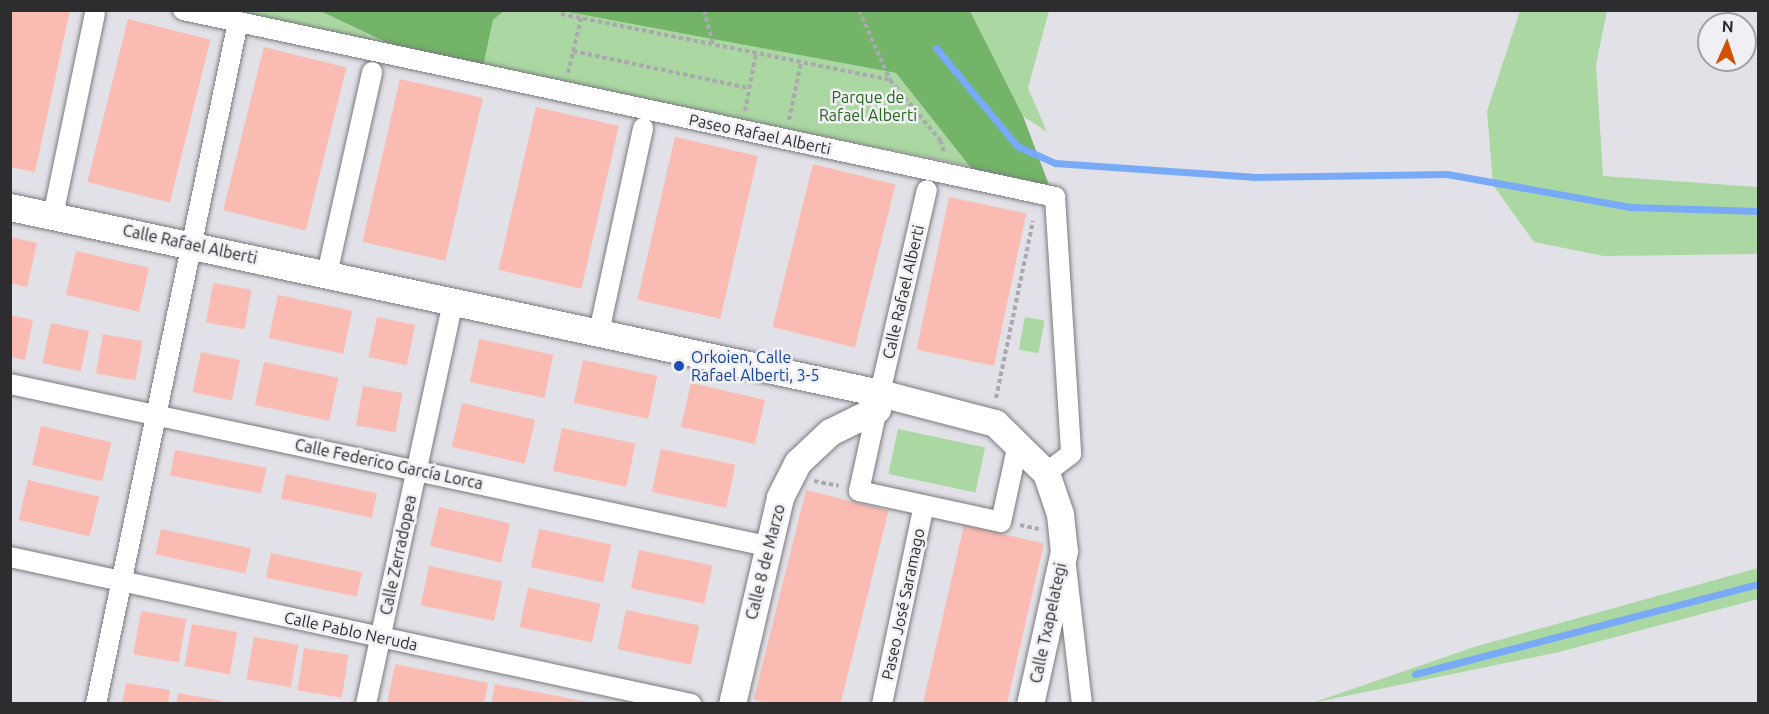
<!DOCTYPE html>
<meta charset="utf-8">
<style>
body{margin:0}
#map{position:relative;width:1769px;height:714px;overflow:hidden;background:#e2e1e7;font-family:Ubuntu,sans-serif}
div>[style]{position:absolute}
.green>*{inset:0;background:#abd7a3;transform-origin:0 0}
.forest>*{inset:0;background:#73b468}
.stream>*{height:7px;margin:-3.5px;padding:0 3.5px;transform-origin:3.5px;border-radius:3.5px;background:#79aaf8}
.building>*{inset:0;background:#fabbb3;transform-origin:0 0}
.path>*{height:4px;margin-top:-2px;transform-origin:0;background:repeating-linear-gradient(90deg,#a9a9ae 0 4.5px,transparent 0 7.5px)}
.roads{filter:drop-shadow(0 0 2px #7a7a7f) drop-shadow(0 0 2px #7a7a7f)}
.street>*{height:20px;margin:-10px;padding:0 10px;transform-origin:10px;border-radius:10px;background:#fff}
.secondary>*{height:27px;margin:-13.5px;padding:0 13.5px;transform-origin:13.5px;border-radius:13.5px;background:#fff}
.dots>*{width:16px;height:16px;translate:-50% -50%;box-sizing:border-box;border:3px solid #efeff4;border-radius:50%}
span{translate:-50% -50%;white-space:nowrap;text-align:center;line-height:1.15;-webkit-text-stroke:5px #efeff4;paint-order:stroke}
.park-label{font-size:16px;color:#27661c}
.street-label{font-size:16px;color:#2d2d2f}
.transit-label{font-size:16px;color:#164399}
.left{translate:0 -50%;text-align:left}
.frame{position:absolute;inset:0;border:12px solid #2d2d2f;pointer-events:none}
.north{position:absolute;left:1697px;top:12px;width:60px;height:60px;box-sizing:border-box;background:#efeff4;border:2px solid #a1a1a5;border-radius:50%;rotate:3deg;font-size:16px;font-weight:700;line-height:24px;text-align:center;color:#2d2d2f}
.north::after{content:'';display:block;margin:auto;width:21px;height:27px;background:#d35000;clip-path:polygon(50% 0,100% 100%,50% 72%,0 100%)}
</style>
<div id="map">
<div class="green">
<i style="clip-path:polygon(563px 10px,896px 73px,970px 166px,483px 67px,493px 20px,504px 11px)"></i>
<i style="clip-path:polygon(228px 11px,320px 11px,393px 46px)"></i>
<i style="clip-path:polygon(970px 11px,1049px 11px,1028px 88px,1047px 132px,1023px 116px)"></i>
<i style="clip-path:polygon(1520px 11px,1607px 11px,1596px 65px,1603px 176px,1758px 187px,1758px 254px,1604px 256px,1534px 242px,1493px 185px,1487px 111px)"></i>
<i style="left:1025px;top:317px;width:20px;height:33px;rotate:11deg"></i>
<i style="left:898px;top:429px;width:89px;height:46px;rotate:12deg"></i>
<i style="clip-path:polygon(1758px 568px,1758px 599px,1559px 652px,1312px 703px,1474px 647px)"></i>
</div>
<div class="forest">
<i style="clip-path:polygon(320px 11px,504px 11px,493px 20px,483px 67px,394px 46px)"></i>
<i style="clip-path:polygon(563px 11px,970px 11px,1023px 116px,1049px 185px,972px 169px,896px 73px)"></i>
</div>
<div class="stream">
<i style="left:936px;top:48px;width:127px;rotate:50.4deg"></i>
<i style="left:1017px;top:146px;width:42px;rotate:24.1deg"></i>
<i style="left:1055px;top:163px;width:198px;rotate:4deg"></i>
<i style="left:1253px;top:177px;width:194px;rotate:-0.9deg"></i>
<i style="left:1447px;top:174px;width:186px;rotate:10.2deg"></i>
<i style="left:1630px;top:207px;width:128px;rotate:1.8deg"></i>
<i style="left:1415px;top:674px;width:355px;rotate:-14.7deg"></i>
</div>
<div class="building">
<i style="clip-path:polygon(10px 10px,70px 10px,35px 172px,10px 167px)"></i>
<i style="left:128px;top:19px;width:85px;height:168px;rotate:14deg"></i>
<i style="left:264px;top:47px;width:85px;height:168px;rotate:14deg"></i>
<i style="left:400px;top:79px;width:85px;height:167px;rotate:13deg"></i>
<i style="left:536px;top:107px;width:85px;height:167px;rotate:13deg"></i>
<i style="left:675px;top:137px;width:85px;height:167px;rotate:13deg"></i>
<i style="left:813px;top:164px;width:85px;height:168px;rotate:14deg"></i>
<i style="left:949px;top:197px;width:79px;height:156px;rotate:12deg"></i>
<i style="clip-path:polygon(10px 237px,37px 243px,27px 287px,10px 283px)"></i>
<i style="left:76px;top:251px;width:75px;height:45px;rotate:13deg"></i>
<i style="left:213px;top:283px;width:39px;height:40px;rotate:10deg"></i>
<i style="left:278px;top:295px;width:76px;height:44px;rotate:12deg"></i>
<i style="clip-path:polygon(10px 315px,33px 320px,25px 360px,10px 357px)"></i>
<i style="left:377px;top:317px;width:39px;height:41px;rotate:12deg"></i>
<i style="left:51px;top:323px;width:39px;height:41px;rotate:12deg"></i>
<i style="left:103px;top:334px;width:40px;height:40px;rotate:10deg"></i>
<i style="left:479px;top:339px;width:76px;height:44px;rotate:12deg"></i>
<i style="left:201px;top:352px;width:40px;height:41px;rotate:12deg"></i>
<i style="left:583px;top:360px;width:76px;height:44px;rotate:12deg"></i>
<i style="left:264px;top:362px;width:76px;height:44px;rotate:12deg"></i>
<i style="left:691px;top:383px;width:76px;height:45px;rotate:13deg"></i>
<i style="left:363px;top:386px;width:40px;height:40px;rotate:10deg"></i>
<i style="left:462px;top:403px;width:75px;height:45px;rotate:13deg"></i>
<i style="left:41px;top:426px;width:72px;height:40px;rotate:13deg"></i>
<i style="left:562px;top:428px;width:75px;height:44px;rotate:12deg"></i>
<i style="left:661px;top:449px;width:76px;height:44px;rotate:12deg"></i>
<i style="left:175px;top:450px;width:93px;height:26px;rotate:11deg"></i>
<i style="left:286px;top:474px;width:93px;height:25px;rotate:12deg"></i>
<i style="left:28px;top:480px;width:73px;height:41px;rotate:13deg"></i>
<i style="left:806px;top:490px;width:85px;height:216px;rotate:14deg"></i>
<i style="left:439px;top:507px;width:73px;height:40px;rotate:13deg"></i>
<i style="left:964px;top:525px;width:82px;height:183px;rotate:13deg"></i>
<i style="left:161px;top:529px;width:92px;height:26px;rotate:12deg"></i>
<i style="left:539px;top:529px;width:74px;height:39px;rotate:12deg"></i>
<i style="left:639px;top:550px;width:75px;height:39px;rotate:12deg"></i>
<i style="left:271px;top:553px;width:93px;height:25px;rotate:12deg"></i>
<i style="left:429px;top:566px;width:75px;height:40px;rotate:12deg"></i>
<i style="left:528px;top:588px;width:74px;height:40px;rotate:12deg"></i>
<i style="left:626px;top:610px;width:75px;height:40px;rotate:12deg"></i>
<i style="left:141px;top:611px;width:46px;height:44px;rotate:10deg"></i>
<i style="left:192px;top:624px;width:46px;height:43px;rotate:10deg"></i>
<i style="left:254px;top:637px;width:45px;height:43px;rotate:10deg"></i>
<i style="left:304px;top:648px;width:45px;height:43px;rotate:9deg"></i>
<i style="clip-path:polygon(395px 664px,488px 683px,484px 704px,387px 704px)"></i>
<i style="clip-path:polygon(126px 683px,170px 690px,168px 704px,122px 704px)"></i>
<i style="clip-path:polygon(495px 684px,588px 702px,587px 704px,491px 704px)"></i>
<i style="clip-path:polygon(178px 693px,222px 701px,222px 704px,176px 704px)"></i>
</div>
<div class="path">
<i style="left:704px;top:10px;width:35px;rotate:75deg"></i>
<i style="left:859px;top:10px;width:77px;rotate:66.1deg"></i>
<i style="left:890px;top:80px;width:78px;rotate:50.2deg"></i>
<i style="left:940px;top:140px;width:12px;rotate:70deg"></i>
<i style="left:561px;top:14px;width:336px;rotate:11.3deg"></i>
<i style="left:573px;top:51px;width:180px;rotate:11.9deg"></i>
<i style="left:568px;top:73px;width:57px;rotate:-76.7deg"></i>
<i style="left:745px;top:111px;width:59px;rotate:-79.3deg"></i>
<i style="left:789px;top:120px;width:59px;rotate:-78.3deg"></i>
<i style="left:996px;top:398px;width:181px;rotate:-78.2deg"></i>
<i style="left:814px;top:481px;width:25px;rotate:11deg"></i>
<i style="left:1020px;top:525px;width:19px;rotate:12deg"></i>
</div>
<div class="roads">
<div class="street">
<i style="left:183px;top:10px;width:892px;rotate:12.1deg"></i>
<i style="left:1055px;top:197px;width:257px;rotate:86.4deg"></i>
<i style="left:1071px;top:454px;width:31px;rotate:143deg"></i>
<i style="left:53px;top:216px;width:207px;rotate:-78.3deg"></i>
<i style="left:327px;top:274px;width:207px;rotate:-77.4deg"></i>
<i style="left:599px;top:332px;width:209px;rotate:-77.8deg"></i>
<i style="left:10px;top:384px;width:774px;rotate:12.08deg"></i>
<i style="left:880px;top:393px;width:208px;rotate:-77deg"></i>
<i style="left:877px;top:409px;width:84px;rotate:102.4deg"></i>
<i style="left:859px;top:491px;width:145px;rotate:12.3deg"></i>
<i style="left:1001px;top:522px;width:80px;rotate:-77.7deg"></i>
<i style="left:10px;top:557px;width:697px;rotate:12.18deg"></i>
<i style="left:1066px;top:566px;width:139px;rotate:83.4deg"></i>
<i style="left:96px;top:704px;width:697px;rotate:-78.24deg"></i>
<i style="left:366px;top:704px;width:411px;rotate:-77.8deg"></i>
<i style="left:882px;top:704px;width:203px;rotate:-78.1deg"></i>
</div>
<div class="secondary">
<i style="left:10px;top:207px;width:890px;rotate:12.07deg"></i>
<i style="left:880px;top:393px;width:119px;rotate:14.6deg"></i>
<i style="left:995px;top:423px;width:71px;rotate:44.4deg"></i>
<i style="left:1046px;top:473px;width:43px;rotate:71.1deg"></i>
<i style="left:1060px;top:514px;width:37px;rotate:84deg"></i>
<i style="left:1064px;top:551px;width:157px;rotate:102.5deg"></i>
<i style="left:732px;top:704px;width:212px;rotate:-76.9deg"></i>
<i style="left:780px;top:497px;width:39px;rotate:-63deg"></i>
<i style="left:798px;top:462px;width:44px;rotate:-43.2deg"></i>
<i style="left:830px;top:432px;width:52px;rotate:-26.1deg"></i>
<i style="left:877px;top:409px;width:16px;rotate:-79deg"></i>
</div>
</div>
<div class="dots">
<i style="left:679px;top:366px;background:#1a4fb4"></i>
</div>
<div class="park-label">
<span style="left:868px;top:106px">Parque de<br>Rafael Alberti</span>
</div>
<div class="street-label">
<span style="left:760px;top:134px;rotate:12deg">Paseo Rafael Alberti</span>
<span style="left:190px;top:244px;rotate:12deg">Calle Rafael Alberti</span>
<span style="left:903px;top:292px;rotate:-77deg">Calle Rafael Alberti</span>
<span style="left:389px;top:464px;rotate:12deg">Calle Federico García Lorca</span>
<span style="left:398px;top:555px;rotate:-78deg">Calle Zerradopea</span>
<span style="left:765px;top:562px;rotate:-76deg">Calle 8 de Marzo</span>
<span style="left:903px;top:604px;rotate:-78deg">Paseo José Saramago</span>
<span style="left:1048px;top:623px;rotate:-78deg">Calle Txapelategi</span>
<span style="left:351px;top:631px;rotate:12deg">Calle Pablo Neruda</span>
</div>
<div class="transit-label">
<span class="left" style="left:691px;top:366px">Orkoien, Calle<br>Rafael Alberti, 3-5</span>
</div>
<div class="frame"></div>
<div class="north">N</div>
</div>
